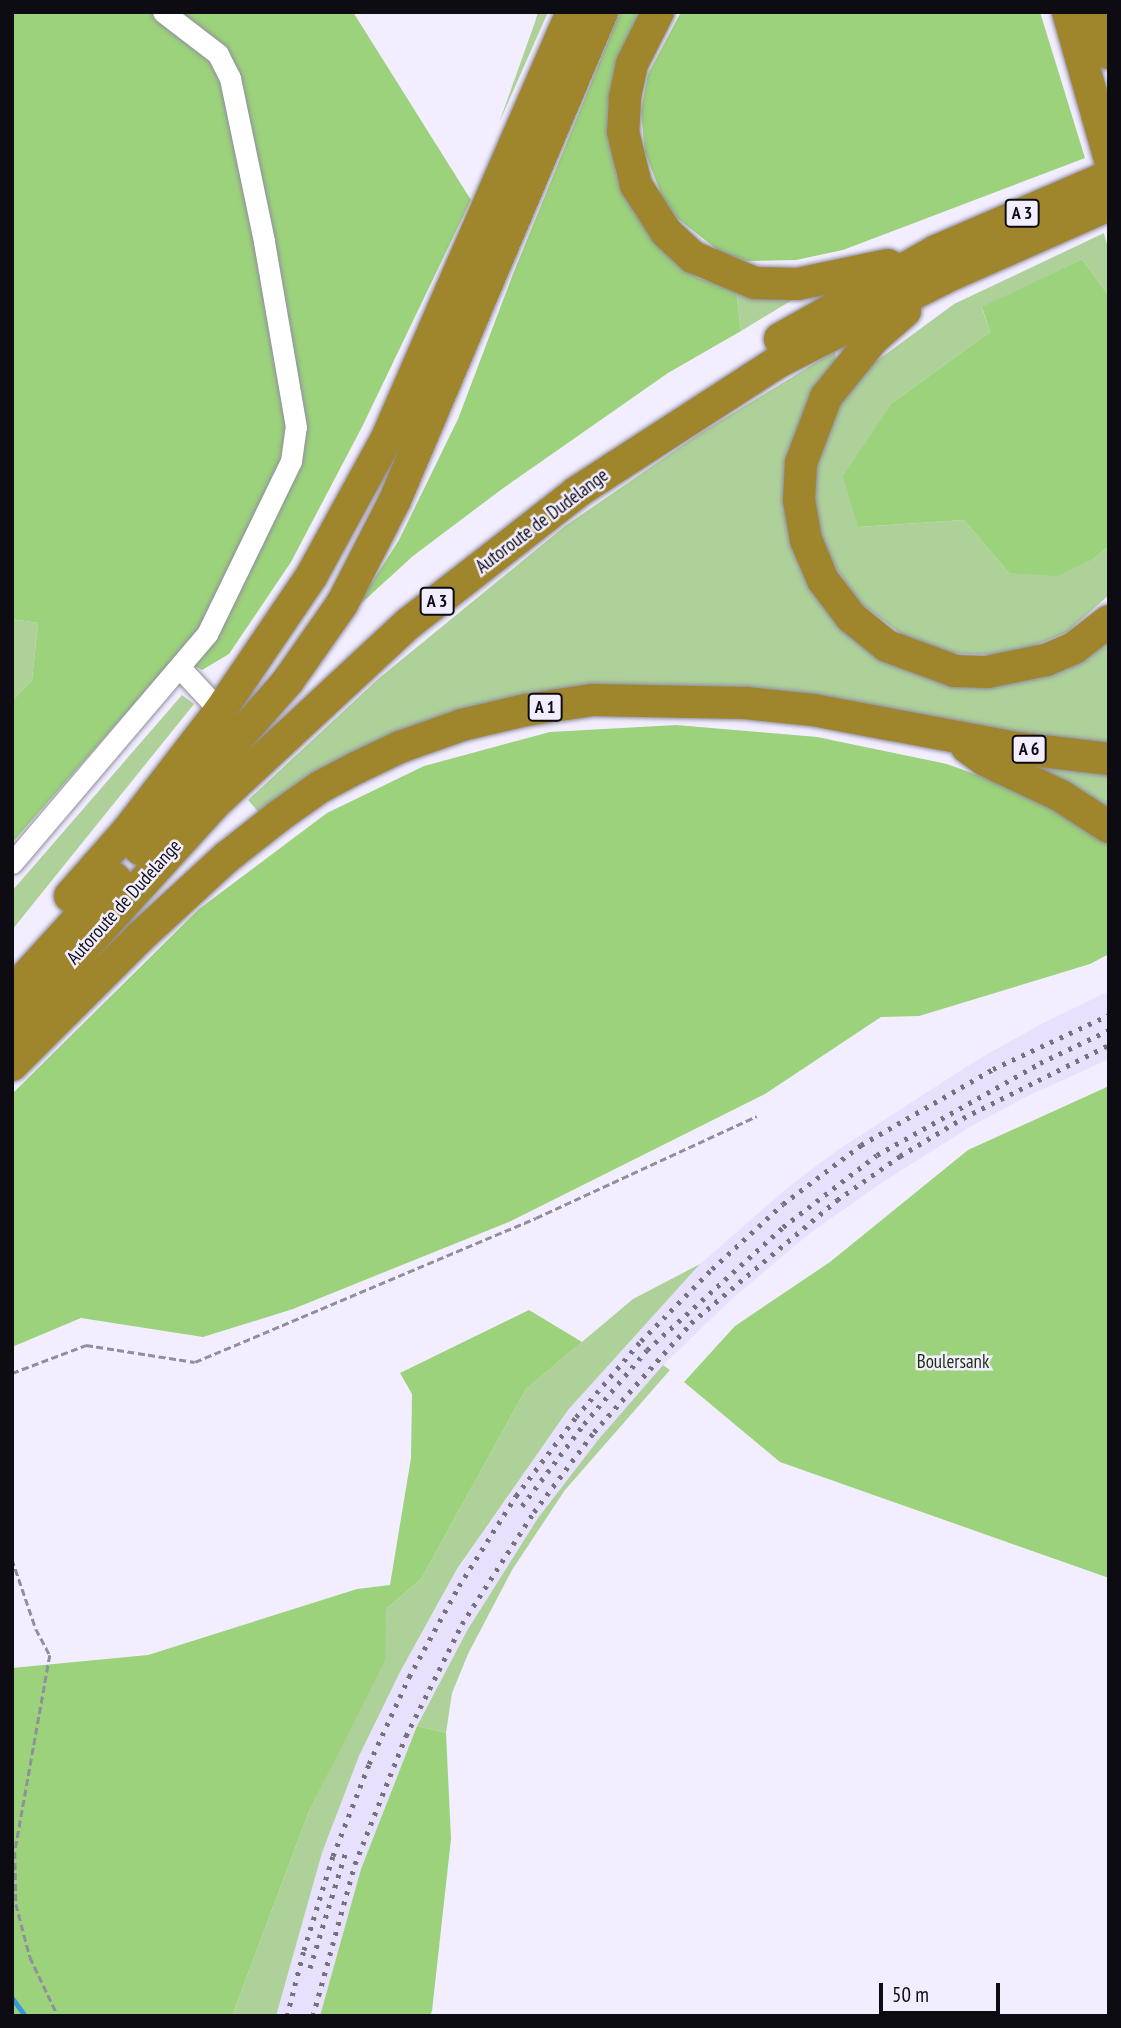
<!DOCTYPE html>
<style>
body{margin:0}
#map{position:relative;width:1121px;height:2028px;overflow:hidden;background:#f2eeff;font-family:"PT Sans Narrow",sans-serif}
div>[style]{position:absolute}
.built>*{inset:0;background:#e8e1fd}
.green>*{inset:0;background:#aed19a}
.forest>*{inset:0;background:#9cd27b}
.stream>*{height:5px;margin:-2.5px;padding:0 2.5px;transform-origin:2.5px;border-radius:2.5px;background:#3a9ad9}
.path>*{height:2.5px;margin-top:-1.25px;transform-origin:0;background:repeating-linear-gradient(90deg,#928f9c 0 7px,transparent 0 10.5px)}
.roads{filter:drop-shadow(0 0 2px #908c9f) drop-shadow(0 0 2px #908c9f)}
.minor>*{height:21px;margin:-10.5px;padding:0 10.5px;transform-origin:10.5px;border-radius:10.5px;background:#fff}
.highway>*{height:32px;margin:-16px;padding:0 16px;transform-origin:16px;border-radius:16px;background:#9f862d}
.rail>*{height:5px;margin-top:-2.5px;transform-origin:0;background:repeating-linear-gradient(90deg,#75727d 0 3.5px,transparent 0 10.5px)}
span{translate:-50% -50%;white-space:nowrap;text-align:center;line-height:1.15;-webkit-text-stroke:5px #f2eeff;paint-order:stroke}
.shield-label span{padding:2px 5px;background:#f2eeff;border:2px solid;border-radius:5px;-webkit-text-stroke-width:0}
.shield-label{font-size:18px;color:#0e0c13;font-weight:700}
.street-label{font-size:19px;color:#0e0c13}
.park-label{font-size:19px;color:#1d320f}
.frame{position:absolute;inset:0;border:14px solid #0e0c13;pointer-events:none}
.scale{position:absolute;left:879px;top:1983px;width:121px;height:32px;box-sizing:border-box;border:4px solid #0e0c13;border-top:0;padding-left:9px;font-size:21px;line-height:24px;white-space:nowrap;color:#0e0c13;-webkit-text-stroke:5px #f2eeff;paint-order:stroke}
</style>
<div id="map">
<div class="built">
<i style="clip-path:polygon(1109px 991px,1109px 1059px,1028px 1096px,970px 1127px,883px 1182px,810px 1233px,732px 1299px,663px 1365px,598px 1440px,538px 1518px,468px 1629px,417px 1726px,361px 1869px,320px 2016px,276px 2016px,322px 1853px,359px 1756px,400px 1672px,457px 1570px,568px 1410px,700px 1264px,792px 1184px,836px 1151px,977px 1060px,1039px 1025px)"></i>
</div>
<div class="green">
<i style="clip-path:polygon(538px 12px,548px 12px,499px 123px,535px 22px)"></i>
<i style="clip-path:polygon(1104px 233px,1109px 252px,1109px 296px,1082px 259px,982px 308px,990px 332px,892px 403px,858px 527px,964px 520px,1009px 573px,1093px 559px,1109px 546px,1109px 595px,1067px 632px,1032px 647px,993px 655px,947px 653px,904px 636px,859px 602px,838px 571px,821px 539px,815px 502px,816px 465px,828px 422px,863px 371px,954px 304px)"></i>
<i style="clip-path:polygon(736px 290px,799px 296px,741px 331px)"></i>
<i style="clip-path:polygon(835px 351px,836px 360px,818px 384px,798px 425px,788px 466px,796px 543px,916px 673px,1109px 637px,1109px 748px,536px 697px,260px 814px,248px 800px,378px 679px,565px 526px,699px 434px)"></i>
<i style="clip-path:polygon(12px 619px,38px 623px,32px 680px,12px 701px)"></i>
<i style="clip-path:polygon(182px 695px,194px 704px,12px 930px,12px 891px)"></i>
<i style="clip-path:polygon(1032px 764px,1109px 774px,1109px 815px,1031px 768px)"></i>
<i style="clip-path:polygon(700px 1264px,568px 1410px,457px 1569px,400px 1672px,359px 1756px,322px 1853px,276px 2016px,232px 2016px,308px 1814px,384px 1660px,387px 1608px,421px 1579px,526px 1389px,633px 1299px)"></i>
<i style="clip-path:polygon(663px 1365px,670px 1370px,565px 1490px,512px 1570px,468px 1654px,452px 1693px,446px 1733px,417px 1726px,468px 1629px,538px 1518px,598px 1440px)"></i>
</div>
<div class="forest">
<i style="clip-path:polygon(12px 12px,353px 12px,471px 200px,363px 425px,291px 562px,229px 654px,202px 670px,177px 655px,12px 843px,12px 701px,32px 680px,38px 623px,12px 619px)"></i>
<i style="clip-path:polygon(620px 12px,642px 12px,609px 138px,617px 178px,635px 214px,659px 247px,698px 278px,736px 290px,741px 331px,668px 373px,502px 489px,413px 556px,355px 609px,399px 540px,458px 419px,513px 274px)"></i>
<i style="clip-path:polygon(681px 12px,1040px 12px,1085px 158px,843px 250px,796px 260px,746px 261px,719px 251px,677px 218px,661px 194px,645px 152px,641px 111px,648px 74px)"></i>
<i style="clip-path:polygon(1082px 259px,1109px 296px,1109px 546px,1093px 559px,1058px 576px,1009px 573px,964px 520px,858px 527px,843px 476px,892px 403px,990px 332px,982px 307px)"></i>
<i style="clip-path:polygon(676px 725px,817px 737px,947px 764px,1034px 796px,1109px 843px,1109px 954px,1090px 964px,919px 1016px,881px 1017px,765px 1094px,511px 1221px,293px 1309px,203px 1337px,81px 1318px,12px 1347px,12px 1094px,199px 909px,327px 813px,424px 766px,550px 732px)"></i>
<i style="clip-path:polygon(1109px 1086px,1109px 1578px,780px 1462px,684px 1382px,735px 1326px,830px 1262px,968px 1150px)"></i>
<i style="clip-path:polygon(529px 1310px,582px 1342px,526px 1389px,421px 1579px,387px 1608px,385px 1660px,308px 1814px,232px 2016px,12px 2016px,12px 1668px,148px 1655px,357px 1589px,390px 1585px,411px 1458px,412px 1394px,400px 1373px)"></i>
<i style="clip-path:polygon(417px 1726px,446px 1733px,451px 1839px,432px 2011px,430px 2016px,320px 2016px,361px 1869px)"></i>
</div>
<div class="stream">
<i style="left:12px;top:1998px;width:22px;rotate:54deg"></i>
</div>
<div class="path">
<i style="left:12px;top:1373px;width:79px;rotate:-20.7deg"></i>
<i style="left:86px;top:1345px;width:110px;rotate:8.9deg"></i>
<i style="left:195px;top:1362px;width:370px;rotate:-22.9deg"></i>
<i style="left:536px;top:1218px;width:243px;rotate:-24.8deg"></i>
<i style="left:12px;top:1559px;width:74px;rotate:71.1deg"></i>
<i style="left:36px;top:1629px;width:30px;rotate:62deg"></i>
<i style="left:50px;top:1655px;width:200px;rotate:100.1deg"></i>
<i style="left:15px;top:1852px;width:52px;rotate:88.9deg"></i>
<i style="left:16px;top:1904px;width:55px;rotate:75.2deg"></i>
<i style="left:30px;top:1957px;width:65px;rotate:64.6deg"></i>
</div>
<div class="roads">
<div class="minor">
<i style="left:180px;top:668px;width:59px;rotate:47.1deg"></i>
<i style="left:12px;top:863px;width:301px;rotate:-49.6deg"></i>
<i style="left:207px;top:634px;width:192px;rotate:-64.1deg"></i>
<i style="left:291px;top:461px;width:34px;rotate:-82deg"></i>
<i style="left:296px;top:427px;width:189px;rotate:-99.8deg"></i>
<i style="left:264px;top:241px;width:167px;rotate:-101.8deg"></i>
<i style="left:230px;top:78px;width:27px;rotate:-117deg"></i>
<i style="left:218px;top:54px;width:69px;rotate:-142.6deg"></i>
</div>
<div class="highway">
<i style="left:658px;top:12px;width:58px;rotate:116.6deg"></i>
<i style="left:632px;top:64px;width:35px;rotate:102deg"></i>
<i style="left:625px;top:98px;width:34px;rotate:93deg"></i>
<i style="left:623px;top:132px;width:55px;rotate:76.2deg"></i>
<i style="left:636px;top:185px;width:56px;rotate:57.4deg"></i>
<i style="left:666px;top:232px;width:37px;rotate:43deg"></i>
<i style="left:693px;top:257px;width:67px;rotate:22.8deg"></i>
<i style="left:755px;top:283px;width:43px;rotate:1.3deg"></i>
<i style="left:798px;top:284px;width:92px;rotate:-11.9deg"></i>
<i style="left:1068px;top:12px;width:150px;rotate:74.1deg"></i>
<i style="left:1097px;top:12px;width:43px;rotate:73.7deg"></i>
<i style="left:905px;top:311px;width:43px;rotate:138.8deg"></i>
<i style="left:873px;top:339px;width:75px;rotate:129deg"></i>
<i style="left:826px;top:397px;width:71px;rotate:110.7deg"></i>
<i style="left:801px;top:463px;width:37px;rotate:93deg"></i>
<i style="left:799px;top:500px;width:41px;rotate:80.1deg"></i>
<i style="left:806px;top:540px;width:43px;rotate:67deg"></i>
<i style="left:823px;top:580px;width:46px;rotate:52.9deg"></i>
<i style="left:851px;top:617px;width:46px;rotate:38.9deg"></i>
<i style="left:887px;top:646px;width:72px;rotate:20.2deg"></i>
<i style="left:955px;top:671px;width:32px;rotate:2deg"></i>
<i style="left:987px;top:672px;width:60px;rotate:-11.5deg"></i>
<i style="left:1046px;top:660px;width:30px;rotate:-23deg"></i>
<i style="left:1074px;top:648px;width:44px;rotate:-37.6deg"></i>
<i style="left:780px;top:339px;width:179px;rotate:-29.4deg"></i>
<i style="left:936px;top:251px;width:189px;rotate:-23.4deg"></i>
<i style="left:967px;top:747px;width:22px;rotate:36deg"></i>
<i style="left:985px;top:760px;width:84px;rotate:25.3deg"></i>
<i style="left:1061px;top:796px;width:57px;rotate:32.9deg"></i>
<i style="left:140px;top:849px;width:224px;rotate:-48.6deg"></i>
<i style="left:288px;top:681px;width:94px;rotate:-55deg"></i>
<i style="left:342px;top:604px;width:117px;rotate:-63deg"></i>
<i style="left:395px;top:500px;width:530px;rotate:-67.01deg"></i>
<i style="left:70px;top:896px;width:89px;rotate:-48.6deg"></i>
<i style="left:129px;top:829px;width:149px;rotate:-52.4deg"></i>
<i style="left:220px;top:711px;width:164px;rotate:-55.9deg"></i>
<i style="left:312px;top:575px;width:156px;rotate:-61.3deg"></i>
<i style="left:387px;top:438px;width:464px;rotate:-66.5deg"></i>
<i style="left:12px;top:992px;width:153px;rotate:-47.7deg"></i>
<i style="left:12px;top:1027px;width:301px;rotate:-47.8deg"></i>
<i style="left:214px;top:804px;width:266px;rotate:-42.9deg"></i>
<i style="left:409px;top:623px;width:213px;rotate:-37.9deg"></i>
<i style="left:577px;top:492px;width:239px;rotate:-32.9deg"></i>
<i style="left:778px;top:362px;width:186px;rotate:-26.8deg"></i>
<i style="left:944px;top:278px;width:180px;rotate:-23.9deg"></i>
<i style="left:12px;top:1065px;width:182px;rotate:-45deg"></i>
<i style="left:141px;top:936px;width:117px;rotate:-42.6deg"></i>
<i style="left:227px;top:857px;width:66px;rotate:-38.3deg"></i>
<i style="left:279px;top:816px;width:50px;rotate:-35.3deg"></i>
<i style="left:320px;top:787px;width:41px;rotate:-27.8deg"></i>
<i style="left:356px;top:768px;width:49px;rotate:-25.5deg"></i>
<i style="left:400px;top:747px;width:66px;rotate:-19.5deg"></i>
<i style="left:462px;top:725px;width:66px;rotate:-13.2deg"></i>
<i style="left:526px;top:710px;width:68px;rotate:-8.5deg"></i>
<i style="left:593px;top:700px;width:152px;rotate:1.1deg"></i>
<i style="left:745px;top:703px;width:68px;rotate:5.9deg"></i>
<i style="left:813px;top:710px;width:208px;rotate:10.6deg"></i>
<i style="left:1017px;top:748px;width:93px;rotate:6.8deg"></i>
</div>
</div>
<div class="rail">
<i style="left:522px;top:1506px;width:103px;rotate:-52.9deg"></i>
<i style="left:584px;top:1424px;width:97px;rotate:-49.6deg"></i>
<i style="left:647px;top:1350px;width:183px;rotate:-42.1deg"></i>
<i style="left:783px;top:1227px;width:118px;rotate:-37.5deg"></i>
<i style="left:877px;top:1155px;width:187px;rotate:-29.4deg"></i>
<i style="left:1040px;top:1063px;width:76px;rotate:-25.6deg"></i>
<i style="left:310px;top:1968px;width:122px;rotate:-72.9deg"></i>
<i style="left:287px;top:2016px;width:68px;rotate:-75.6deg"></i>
<i style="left:304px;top:1950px;width:98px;rotate:-72.9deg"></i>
<i style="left:333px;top:1856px;width:99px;rotate:-68.6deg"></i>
<i style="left:369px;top:1764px;width:96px;rotate:-65.3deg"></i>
<i style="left:409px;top:1677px;width:104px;rotate:-61.2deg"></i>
<i style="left:459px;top:1586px;width:107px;rotate:-57.7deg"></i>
<i style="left:516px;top:1496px;width:99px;rotate:-52.8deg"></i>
<i style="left:576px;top:1417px;width:100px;rotate:-49.5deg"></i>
<i style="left:641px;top:1341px;width:101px;rotate:-45.4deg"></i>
<i style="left:712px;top:1269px;width:96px;rotate:-42.5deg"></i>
<i style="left:783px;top:1204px;width:98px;rotate:-37.1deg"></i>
<i style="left:861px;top:1145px;width:152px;rotate:-29.9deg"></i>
<i style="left:993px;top:1069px;width:128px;rotate:-25deg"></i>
<i style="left:313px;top:2016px;width:158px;rotate:-74.6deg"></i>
<i style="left:355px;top:1864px;width:138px;rotate:-68.3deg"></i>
<i style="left:406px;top:1736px;width:125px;rotate:-63.4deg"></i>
<i style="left:462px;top:1624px;width:133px;rotate:-57.3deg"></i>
<i style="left:534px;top:1512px;width:100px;rotate:-53.1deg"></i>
<i style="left:594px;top:1432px;width:146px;rotate:-48.3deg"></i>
<i style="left:691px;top:1323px;width:191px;rotate:-40.1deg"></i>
<i style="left:837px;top:1200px;width:77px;rotate:-34.9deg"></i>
<i style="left:900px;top:1156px;width:74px;rotate:-31.1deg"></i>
<i style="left:963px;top:1118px;width:163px;rotate:-26.6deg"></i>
</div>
<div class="shield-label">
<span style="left:1022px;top:213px">A 3</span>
<span style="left:437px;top:601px">A 3</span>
<span style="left:545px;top:707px">A 1</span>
<span style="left:1029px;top:749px">A 6</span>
</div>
<div class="street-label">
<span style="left:542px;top:521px;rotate:-37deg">Autoroute de Dudelange</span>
<span style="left:124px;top:902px;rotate:-48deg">Autoroute de Dudelange</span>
</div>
<div class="park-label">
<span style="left:953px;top:1362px">Boulersank</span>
</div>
<div class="frame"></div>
<div class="scale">50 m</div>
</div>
